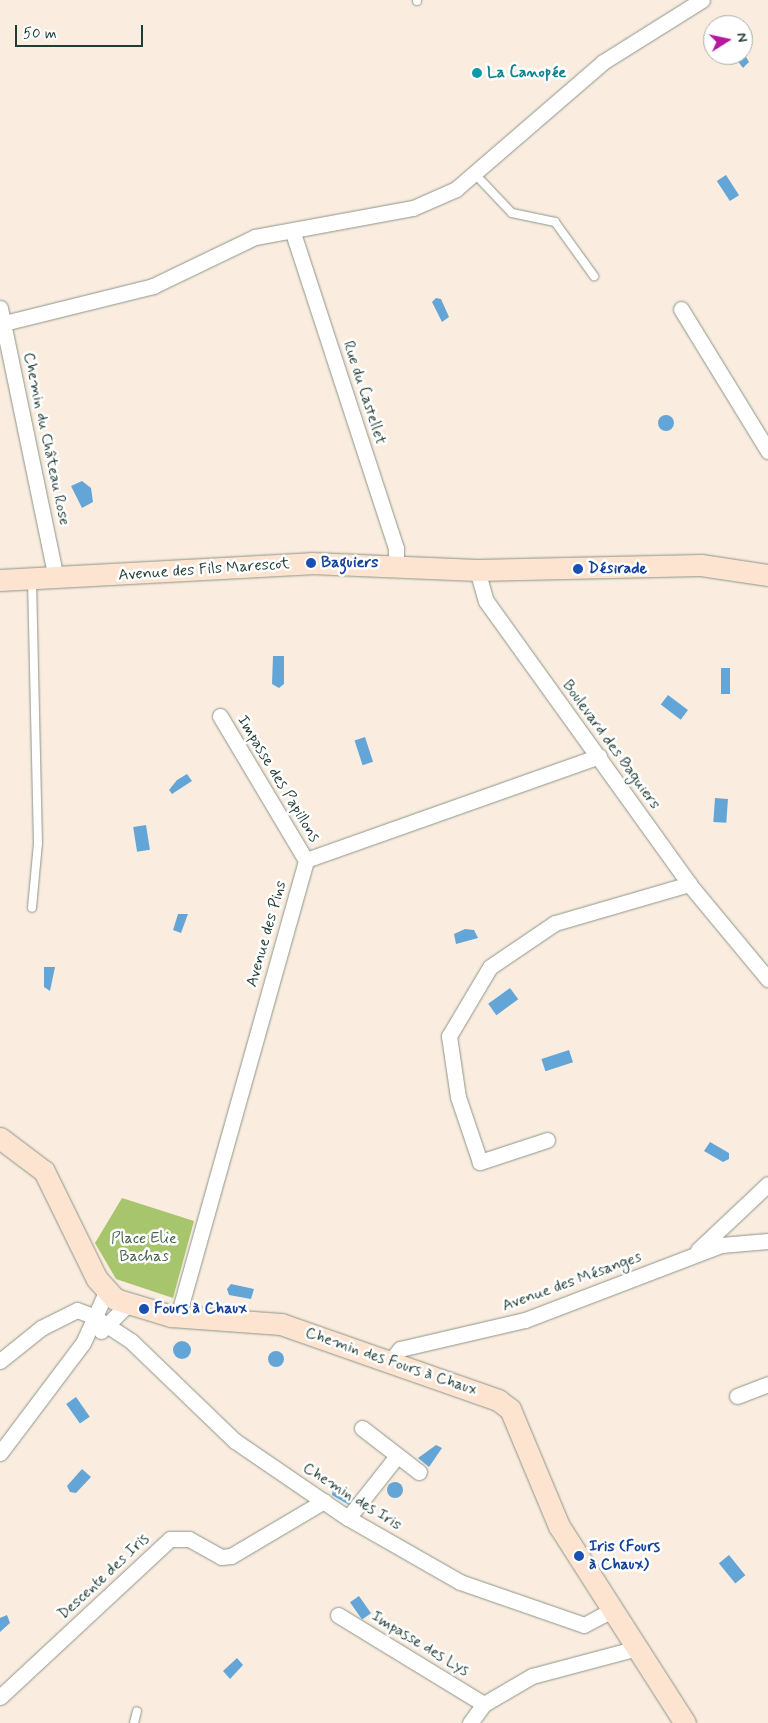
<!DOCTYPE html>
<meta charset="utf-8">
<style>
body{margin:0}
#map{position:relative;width:768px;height:1723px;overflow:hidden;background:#faeddf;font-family:Mynerve,sans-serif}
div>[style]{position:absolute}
.green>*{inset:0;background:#a7c56c}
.water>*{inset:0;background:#64a5d7;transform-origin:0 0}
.round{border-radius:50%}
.roads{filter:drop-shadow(0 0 1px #8c958a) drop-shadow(0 0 1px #8c958a)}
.lane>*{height:8px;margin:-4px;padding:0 4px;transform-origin:4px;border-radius:4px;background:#fff}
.street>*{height:15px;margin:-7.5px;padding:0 7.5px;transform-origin:7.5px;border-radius:7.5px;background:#fff}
.secondary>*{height:21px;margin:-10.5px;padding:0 10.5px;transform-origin:10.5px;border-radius:10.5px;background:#fde4d1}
.dots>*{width:14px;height:14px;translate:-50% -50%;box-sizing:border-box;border:2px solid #fff;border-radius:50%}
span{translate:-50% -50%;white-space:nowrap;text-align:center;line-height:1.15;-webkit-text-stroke:5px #fff;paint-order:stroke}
.culture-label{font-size:16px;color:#0d838f;font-weight:700}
.left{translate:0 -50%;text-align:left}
.street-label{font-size:16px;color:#1f3d34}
.transit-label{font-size:16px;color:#164399;font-weight:700}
.park-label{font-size:16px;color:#415f42}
.north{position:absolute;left:703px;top:15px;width:50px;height:50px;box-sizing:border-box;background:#fff;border:1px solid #a5b1ae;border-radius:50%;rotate:80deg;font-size:14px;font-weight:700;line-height:20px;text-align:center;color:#1f3d34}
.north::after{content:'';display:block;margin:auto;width:18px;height:22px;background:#b5179e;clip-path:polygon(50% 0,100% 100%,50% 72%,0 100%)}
.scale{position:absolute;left:15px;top:25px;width:128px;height:22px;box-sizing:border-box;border:2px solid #1f3d34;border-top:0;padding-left:6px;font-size:15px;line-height:18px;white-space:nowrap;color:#1f3d34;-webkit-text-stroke:4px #fff;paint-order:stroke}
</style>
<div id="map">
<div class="green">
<i style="clip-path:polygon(122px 1198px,194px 1221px,173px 1298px,116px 1279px,95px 1243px)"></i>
</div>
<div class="water">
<i style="clip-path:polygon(743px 52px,749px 62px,743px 68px,733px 55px)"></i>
<i style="left:726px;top:175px;width:24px;height:11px;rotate:57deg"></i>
<i style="clip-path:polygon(436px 298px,441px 299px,449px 317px,442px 322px,432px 302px)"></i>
<i class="round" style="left:658px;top:415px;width:16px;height:16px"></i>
<i style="clip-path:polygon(82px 481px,91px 488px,93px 502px,82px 508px,71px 486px)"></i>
<i style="clip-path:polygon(273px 656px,284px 656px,284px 684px,279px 688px,272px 684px)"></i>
<i style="left:721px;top:668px;width:9px;height:26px"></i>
<i style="left:668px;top:695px;width:25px;height:12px;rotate:37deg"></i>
<i style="left:365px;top:737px;width:26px;height:11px;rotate:72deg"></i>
<i style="clip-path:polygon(187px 774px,192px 781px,172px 794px,169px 790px,177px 780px)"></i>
<i style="left:715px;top:798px;width:13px;height:24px;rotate:4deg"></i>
<i style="left:146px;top:825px;width:25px;height:13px;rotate:81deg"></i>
<i style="clip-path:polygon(178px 914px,188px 914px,181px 933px,173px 930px)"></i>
<i style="clip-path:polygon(465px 929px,474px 930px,478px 938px,456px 944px,454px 934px)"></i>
<i style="clip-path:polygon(44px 967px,55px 967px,50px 991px,44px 987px)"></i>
<i style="left:510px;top:988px;width:14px;height:27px;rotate:54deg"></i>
<i style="left:569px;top:1050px;width:13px;height:29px;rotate:72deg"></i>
<i style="clip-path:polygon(710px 1142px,729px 1153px,729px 1159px,723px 1162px,704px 1151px)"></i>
<i style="clip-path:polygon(231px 1284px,254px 1289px,251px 1299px,229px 1295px,227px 1289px)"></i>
<i class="round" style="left:173px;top:1341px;width:18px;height:18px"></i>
<i class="round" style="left:268px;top:1351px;width:16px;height:16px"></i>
<i style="left:76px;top:1397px;width:24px;height:12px;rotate:55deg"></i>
<i style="clip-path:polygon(436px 1445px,442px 1448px,429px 1467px,418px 1458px)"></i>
<i style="clip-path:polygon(82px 1469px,91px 1477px,76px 1493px,70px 1492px,67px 1486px)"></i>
<i class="round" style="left:387px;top:1482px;width:16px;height:16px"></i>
<i style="clip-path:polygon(338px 1486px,354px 1498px,349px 1505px,332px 1495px,333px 1487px)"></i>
<i style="left:729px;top:1555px;width:26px;height:13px;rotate:51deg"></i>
<i style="left:359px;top:1596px;width:21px;height:11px;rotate:55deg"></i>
<i style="clip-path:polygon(7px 1615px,10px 1623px,0 1632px,0 1618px)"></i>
<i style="clip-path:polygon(237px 1658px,243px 1665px,230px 1679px,223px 1671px)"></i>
</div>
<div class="roads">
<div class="lane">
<i style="left:417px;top:0;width:1px;rotate:90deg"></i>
<i style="left:474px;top:173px;width:55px;rotate:46.5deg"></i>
<i style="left:512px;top:213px;width:44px;rotate:11.8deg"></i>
<i style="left:555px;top:222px;width:67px;rotate:54.2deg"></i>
<i style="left:32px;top:580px;width:263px;rotate:88.7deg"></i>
<i style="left:38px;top:843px;width:65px;rotate:95.3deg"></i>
<i style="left:134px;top:1723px;width:12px;rotate:-76deg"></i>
</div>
<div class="street">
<i style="left:293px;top:233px;width:331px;rotate:71.9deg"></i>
<i style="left:396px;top:548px;width:16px;rotate:90deg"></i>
<i style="left:0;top:308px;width:276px;rotate:78.3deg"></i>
<i style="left:681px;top:309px;width:167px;rotate:58.5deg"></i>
<i style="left:0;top:324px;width:158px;rotate:-13.9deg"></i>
<i style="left:153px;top:286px;width:113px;rotate:-25.7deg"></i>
<i style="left:255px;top:237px;width:161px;rotate:-10.4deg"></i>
<i style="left:413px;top:208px;width:47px;rotate:-23.8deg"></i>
<i style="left:456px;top:189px;width:194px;rotate:-40.8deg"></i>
<i style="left:603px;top:62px;width:117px;rotate:-32.1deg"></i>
<i style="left:477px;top:570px;width:32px;rotate:74deg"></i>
<i style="left:486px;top:601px;width:348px;rotate:54.3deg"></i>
<i style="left:689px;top:884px;width:124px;rotate:50.3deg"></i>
<i style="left:220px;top:716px;width:168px;rotate:59.2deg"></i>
<i style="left:306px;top:860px;width:311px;rotate:-19.5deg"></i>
<i style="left:547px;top:1140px;width:71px;rotate:161.8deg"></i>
<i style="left:480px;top:1162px;width:69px;rotate:-108.7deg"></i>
<i style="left:458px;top:1097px;width:62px;rotate:-98.4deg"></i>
<i style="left:449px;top:1036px;width:80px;rotate:-59.3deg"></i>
<i style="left:490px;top:967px;width:78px;rotate:-34.1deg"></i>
<i style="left:555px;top:923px;width:140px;rotate:-16.2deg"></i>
<i style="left:698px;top:1250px;width:96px;rotate:-43.3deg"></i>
<i style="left:178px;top:1316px;width:474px;rotate:-74.3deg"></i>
<i style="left:101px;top:1331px;width:38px;rotate:-45deg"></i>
<i style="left:0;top:1361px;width:53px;rotate:-38.8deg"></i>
<i style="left:41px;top:1328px;width:40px;rotate:-26.6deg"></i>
<i style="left:77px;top:1310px;width:17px;rotate:21deg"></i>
<i style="left:93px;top:1316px;width:45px;rotate:33.3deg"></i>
<i style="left:131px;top:1341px;width:144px;rotate:43.9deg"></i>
<i style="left:235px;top:1441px;width:137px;rotate:34.3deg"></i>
<i style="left:348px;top:1518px;width:129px;rotate:29.7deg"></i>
<i style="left:460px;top:1582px;width:131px;rotate:19.1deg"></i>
<i style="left:584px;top:1625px;width:32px;rotate:-28deg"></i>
<i style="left:390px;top:1361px;width:16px;rotate:-50deg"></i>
<i style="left:400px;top:1349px;width:128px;rotate:-13.1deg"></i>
<i style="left:525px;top:1320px;width:210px;rotate:-20.9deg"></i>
<i style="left:721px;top:1245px;width:47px;rotate:-4.9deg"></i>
<i style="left:737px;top:1396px;width:33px;rotate:-21deg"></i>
<i style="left:362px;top:1428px;width:72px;rotate:37.7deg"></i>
<i style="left:0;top:1453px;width:138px;rotate:-53deg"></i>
<i style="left:83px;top:1343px;width:56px;rotate:-65.7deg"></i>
<i style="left:348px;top:1518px;width:79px;rotate:-51.7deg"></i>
<i style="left:338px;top:1615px;width:171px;rotate:31.4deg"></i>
<i style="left:0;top:1697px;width:232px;rotate:-42.9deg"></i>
<i style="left:170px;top:1539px;width:19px"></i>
<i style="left:189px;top:1539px;width:37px;rotate:29deg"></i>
<i style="left:221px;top:1557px;width:10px;rotate:-6deg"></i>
<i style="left:231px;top:1556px;width:108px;rotate:-30.6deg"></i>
<i style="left:470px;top:1723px;width:24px;rotate:-54deg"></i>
<i style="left:484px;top:1704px;width:56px;rotate:-30.3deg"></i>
<i style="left:532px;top:1676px;width:109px;rotate:-14.9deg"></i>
</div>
<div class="secondary">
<i style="left:0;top:580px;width:311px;rotate:-3.1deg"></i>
<i style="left:311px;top:563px;width:166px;rotate:2.4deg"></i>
<i style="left:477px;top:570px;width:224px;rotate:-1.3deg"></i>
<i style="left:701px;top:565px;width:68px;rotate:8.5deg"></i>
<i style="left:0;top:1138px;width:55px;rotate:36.9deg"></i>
<i style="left:44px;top:1171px;width:120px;rotate:63.9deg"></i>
<i style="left:97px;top:1279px;width:27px;rotate:48deg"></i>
<i style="left:115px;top:1299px;width:59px;rotate:16.9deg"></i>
<i style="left:171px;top:1316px;width:110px;rotate:4.2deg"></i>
<i style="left:281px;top:1324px;width:230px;rotate:19.3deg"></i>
<i style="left:498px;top:1400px;width:15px;rotate:37deg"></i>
<i style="left:510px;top:1409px;width:127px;rotate:67.3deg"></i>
<i style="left:559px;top:1526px;width:234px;rotate:57.4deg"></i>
</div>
</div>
<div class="dots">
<i style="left:477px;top:73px;background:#0f9aa8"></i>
<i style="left:311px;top:563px;background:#1a4fb4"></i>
<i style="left:578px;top:569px;background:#1a4fb4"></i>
<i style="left:144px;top:1309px;background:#1a4fb4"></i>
<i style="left:579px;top:1556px;background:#1a4fb4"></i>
</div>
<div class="culture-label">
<span class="left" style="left:487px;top:73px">La Canopée</span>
</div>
<div class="street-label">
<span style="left:364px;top:393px;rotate:72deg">Rue du Castellet</span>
<span style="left:46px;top:439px;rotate:78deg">Chemin du Château Rose</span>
<span style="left:204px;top:570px;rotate:-4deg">Avenue des Fils Marescot</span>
<span style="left:611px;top:745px;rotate:54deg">Boulevard des Baguiers</span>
<span style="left:278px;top:779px;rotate:59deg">Impasse des Papillons</span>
<span style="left:267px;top:934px;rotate:-74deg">Avenue des Pins</span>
<span style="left:572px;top:1282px;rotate:-20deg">Avenue des Mésanges</span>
<span style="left:391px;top:1362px;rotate:19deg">Chemin des Fours à Chaux</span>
<span style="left:352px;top:1497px;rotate:32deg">Chemin des Iris</span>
<span style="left:104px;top:1577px;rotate:-43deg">Descente des Iris</span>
<span style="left:420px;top:1644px;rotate:31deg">Impasse des Lys</span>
</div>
<div class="transit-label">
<span class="left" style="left:321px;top:563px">Baguiers</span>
<span class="left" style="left:588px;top:569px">Désirade</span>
<span class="left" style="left:154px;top:1309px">Fours à Chaux</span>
<span class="left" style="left:589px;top:1556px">Iris (Fours<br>à Chaux)</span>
</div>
<div class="park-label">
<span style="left:144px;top:1248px">Place Elie<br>Bachas</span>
</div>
<div class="north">N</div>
<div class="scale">50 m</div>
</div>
